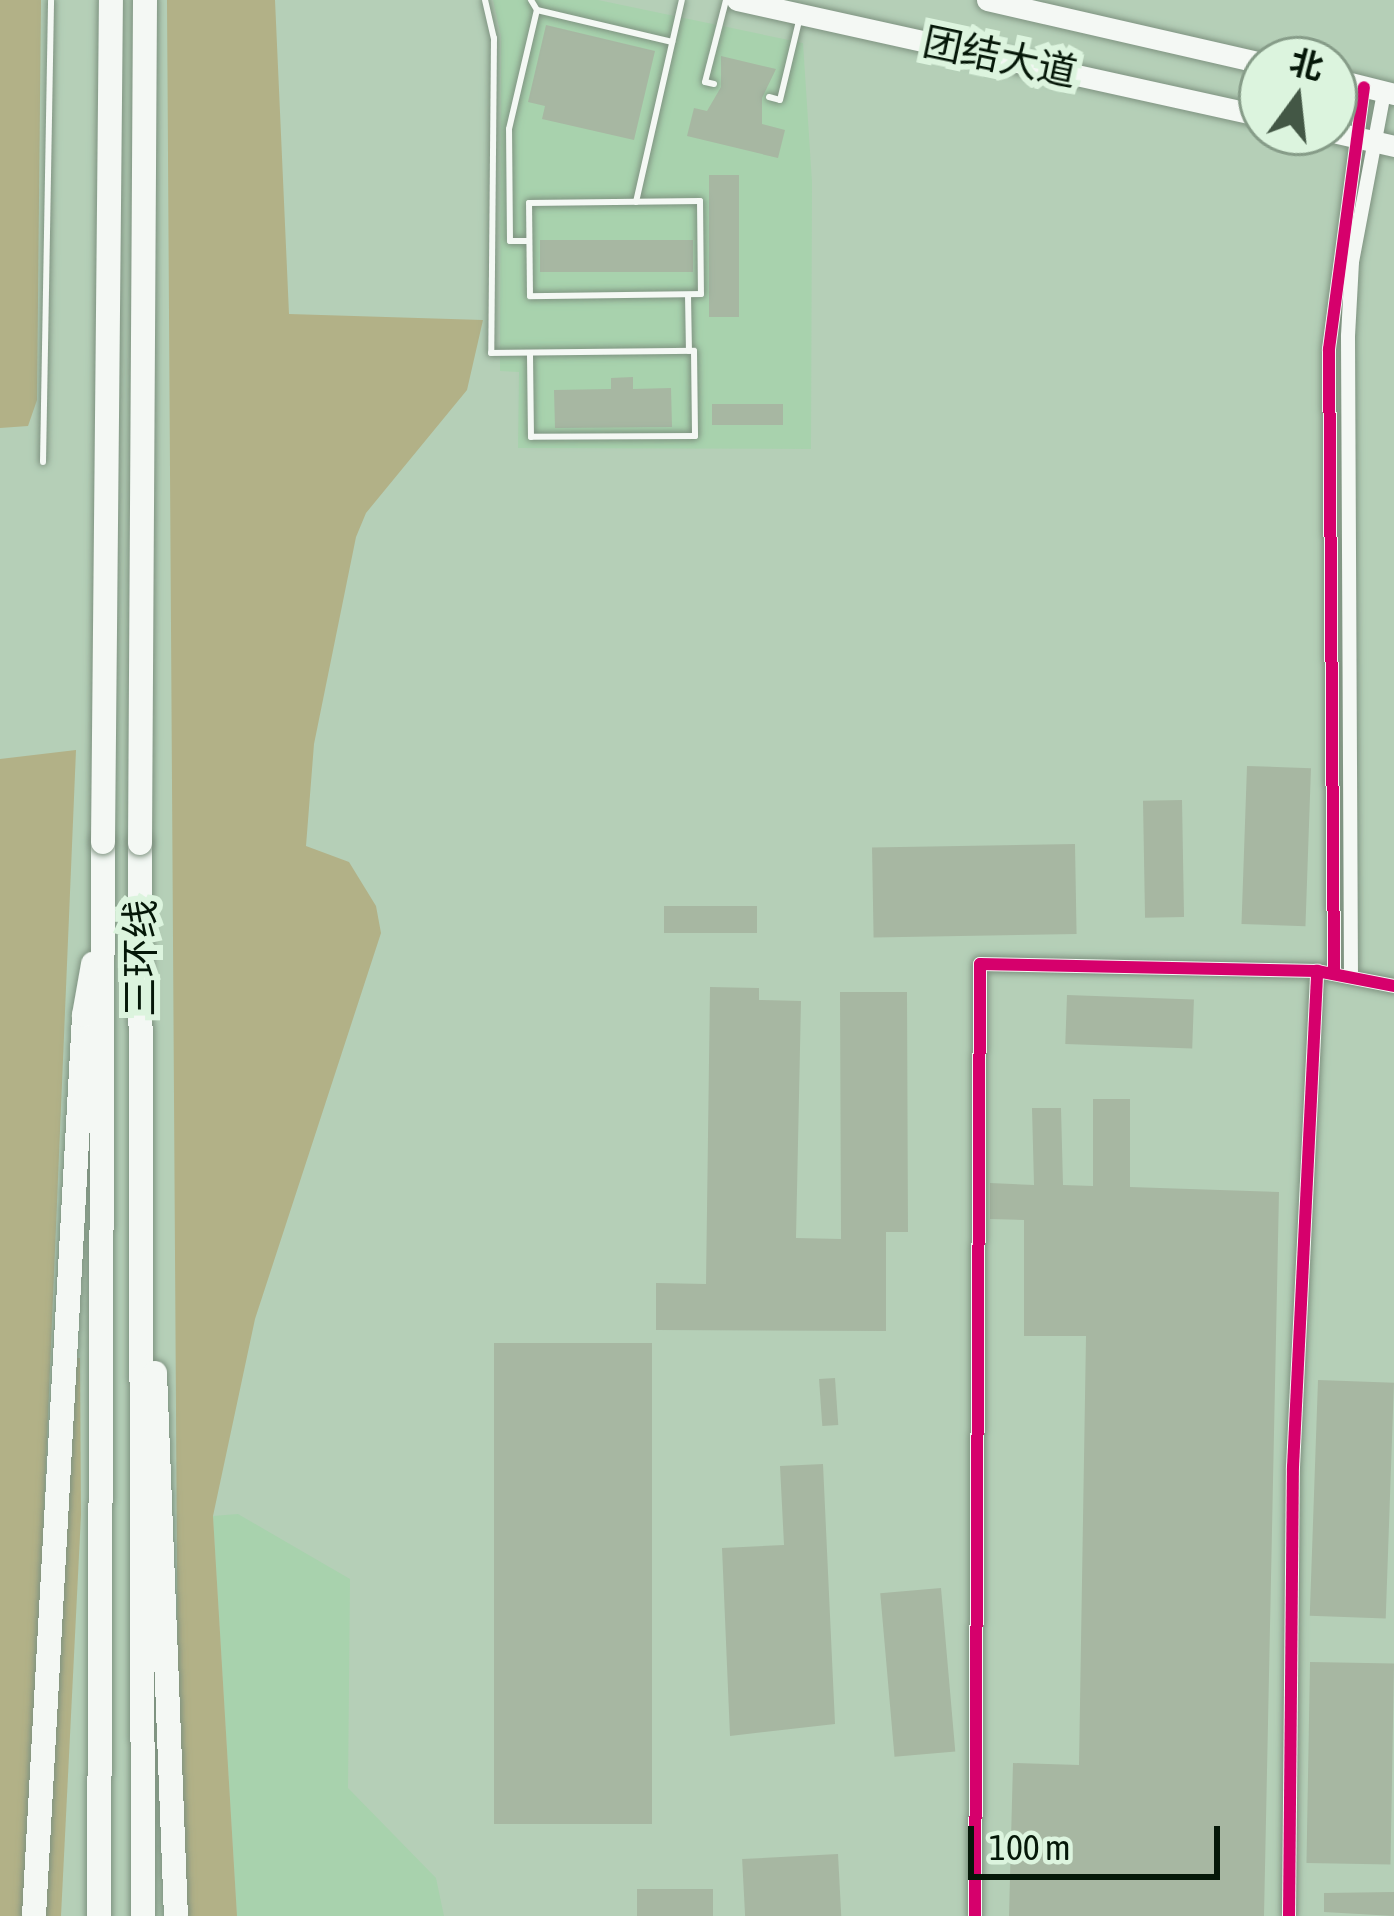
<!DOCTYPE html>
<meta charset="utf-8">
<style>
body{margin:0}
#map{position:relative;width:1394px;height:1916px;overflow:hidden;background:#b5cfb7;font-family:"Asap Condensed","Noto Sans SC",sans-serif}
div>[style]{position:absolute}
.built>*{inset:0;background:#a8d2ad}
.green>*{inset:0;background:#b2b187}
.building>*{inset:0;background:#a7b7a2;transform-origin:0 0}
.roads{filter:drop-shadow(0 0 3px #7e9280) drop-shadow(0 0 3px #7e9280)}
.lane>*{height:6px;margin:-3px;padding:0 3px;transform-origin:3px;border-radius:3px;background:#f4f8f4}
.street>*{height:14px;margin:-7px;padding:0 7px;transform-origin:7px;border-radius:7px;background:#f4f8f4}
.primary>*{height:21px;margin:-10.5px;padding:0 10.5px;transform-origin:10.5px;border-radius:10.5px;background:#f4f8f4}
.highway>*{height:24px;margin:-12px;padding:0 12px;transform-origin:12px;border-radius:12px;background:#f4f8f4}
.bridges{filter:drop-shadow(0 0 3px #7e9280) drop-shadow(0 0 3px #7e9280)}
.highway-bridge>*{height:24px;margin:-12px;padding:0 12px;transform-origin:12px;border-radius:12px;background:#f4f8f4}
.cycleway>*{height:12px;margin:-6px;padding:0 6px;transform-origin:6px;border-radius:6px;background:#d6006c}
span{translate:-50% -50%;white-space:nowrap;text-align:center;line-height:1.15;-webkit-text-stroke:12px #dcf4de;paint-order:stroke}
.street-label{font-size:39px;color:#051708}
.north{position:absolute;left:1238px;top:36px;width:120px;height:120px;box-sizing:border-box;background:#dcf4de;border:3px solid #869c88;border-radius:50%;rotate:15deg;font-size:33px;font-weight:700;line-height:48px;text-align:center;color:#051708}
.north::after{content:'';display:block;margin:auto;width:42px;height:54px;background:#435745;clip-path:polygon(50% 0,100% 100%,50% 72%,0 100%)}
.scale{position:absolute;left:968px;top:1826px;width:252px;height:54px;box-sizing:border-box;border:6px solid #051708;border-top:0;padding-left:15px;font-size:36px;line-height:42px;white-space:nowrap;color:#051708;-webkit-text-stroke:9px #dcf4de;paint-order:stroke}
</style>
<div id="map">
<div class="built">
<i style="clip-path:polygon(493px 0,598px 0,803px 43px,812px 182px,811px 449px,518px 448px,519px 372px,500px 371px,501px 36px)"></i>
<i style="clip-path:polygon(238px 1514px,350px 1579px,348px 1788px,436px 1878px,444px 1916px,237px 1916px,213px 1516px)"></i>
</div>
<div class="green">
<i style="clip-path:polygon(0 0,41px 0,37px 400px,28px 426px,0 428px)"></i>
<i style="clip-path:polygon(167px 0,275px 0,289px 314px,483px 320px,467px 390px,366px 513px,356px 537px,314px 744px,306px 846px,349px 862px,376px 906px,381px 933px,255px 1319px,213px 1516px,237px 1916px,185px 1916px,178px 1725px)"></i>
<i style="clip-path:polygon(76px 750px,27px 1916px,0 1916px,0 759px)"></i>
<i style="clip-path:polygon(73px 1358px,80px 1358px,81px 1515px,61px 1916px,45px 1916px)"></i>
</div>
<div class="building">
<i style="clip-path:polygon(546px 25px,655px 51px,634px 140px,542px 119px,545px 106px,528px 102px)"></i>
<i style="clip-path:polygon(721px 56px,776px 69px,762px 98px,762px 124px,785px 130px,778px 158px,687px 136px,694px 108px,707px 111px,721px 87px)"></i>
<i style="left:709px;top:175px;width:30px;height:142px"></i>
<i style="left:540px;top:240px;width:153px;height:32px"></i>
<i style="clip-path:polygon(633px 377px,633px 389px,671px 388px,672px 427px,555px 428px,554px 390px,611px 389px,611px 378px)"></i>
<i style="left:783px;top:404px;width:21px;height:71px;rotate:90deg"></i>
<i style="left:1247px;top:766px;width:64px;height:158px;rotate:2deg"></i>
<i style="left:1182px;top:800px;width:117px;height:39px;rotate:89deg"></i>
<i style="left:1075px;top:844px;width:90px;height:203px;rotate:89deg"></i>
<i style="left:757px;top:906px;width:27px;height:93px;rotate:90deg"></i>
<i style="clip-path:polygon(710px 987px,759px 988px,759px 1000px,801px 1001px,796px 1238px,841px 1239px,840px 992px,907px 992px,908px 1232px,886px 1232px,886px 1331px,656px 1330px,656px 1283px,706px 1284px)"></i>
<i style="left:1067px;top:995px;width:127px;height:49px;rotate:2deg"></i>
<i style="clip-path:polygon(1093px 1099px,1130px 1099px,1130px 1187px,1279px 1192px,1264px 1916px,1009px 1916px,1013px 1763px,1079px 1765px,1086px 1336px,1024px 1336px,1024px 1220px,990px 1219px,990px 1183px,1034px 1185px,1032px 1108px,1061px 1108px,1063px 1185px,1093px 1186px)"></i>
<i style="left:494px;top:1343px;width:158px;height:481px"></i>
<i style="left:835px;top:1378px;width:47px;height:16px;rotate:86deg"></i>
<i style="left:1318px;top:1380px;width:76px;height:236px;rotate:2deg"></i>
<i style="clip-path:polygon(823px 1464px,835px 1724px,730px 1736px,722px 1548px,784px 1545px,780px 1466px)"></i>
<i style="left:941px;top:1588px;width:164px;height:61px;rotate:85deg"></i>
<i style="left:1310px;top:1662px;width:84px;height:201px;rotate:1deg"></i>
<i style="left:838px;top:1854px;width:62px;height:96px;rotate:87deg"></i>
<i style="left:713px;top:1889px;width:27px;height:76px;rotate:90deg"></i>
<i style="clip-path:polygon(1394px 1892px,1394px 1916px,1324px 1912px,1324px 1893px)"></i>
</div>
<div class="roads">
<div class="lane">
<i style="left:485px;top:0;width:39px;rotate:77deg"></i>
<i style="left:494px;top:38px;width:315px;rotate:90.5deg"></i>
<i style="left:491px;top:353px;width:203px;rotate:-0.6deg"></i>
<i style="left:694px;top:351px;width:85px;rotate:89.3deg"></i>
<i style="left:695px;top:436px;width:164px;rotate:179.7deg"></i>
<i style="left:531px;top:437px;width:84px;rotate:-90.7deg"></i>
<i style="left:531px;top:0;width:12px;rotate:59deg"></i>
<i style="left:537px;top:10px;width:139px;rotate:13.3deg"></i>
<i style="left:714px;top:84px;width:9px;rotate:-167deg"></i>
<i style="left:705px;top:82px;width:85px;rotate:-75.6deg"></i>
<i style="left:769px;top:97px;width:11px;rotate:15deg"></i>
<i style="left:780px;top:100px;width:81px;rotate:-76.5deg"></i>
<i style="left:700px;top:201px;width:93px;rotate:89.4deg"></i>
<i style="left:701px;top:294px;width:171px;rotate:179.3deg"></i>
<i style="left:530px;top:296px;width:93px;rotate:-90.6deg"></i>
<i style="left:529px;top:203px;width:171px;rotate:-0.7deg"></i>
<i style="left:636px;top:202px;width:207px;rotate:-77.2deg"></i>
<i style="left:529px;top:241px;width:19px;rotate:180deg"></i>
<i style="left:510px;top:241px;width:112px;rotate:-90.5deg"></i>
<i style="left:509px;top:129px;width:122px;rotate:-76.8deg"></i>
<i style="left:688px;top:295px;width:56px;rotate:89deg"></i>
<i style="left:43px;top:462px;width:462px;rotate:-89deg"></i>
</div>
<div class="street">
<i style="left:1334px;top:972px;width:623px;rotate:-90.46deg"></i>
<i style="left:1329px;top:349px;width:264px;rotate:-82.4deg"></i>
<i style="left:1351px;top:975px;width:639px;rotate:-90.27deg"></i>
<i style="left:1348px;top:336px;width:74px;rotate:-86.9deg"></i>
<i style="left:1352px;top:262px;width:173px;rotate:-79.3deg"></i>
<i style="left:975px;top:1916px;width:952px;rotate:-89.7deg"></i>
<i style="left:980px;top:964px;width:337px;rotate:1.2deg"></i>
<i style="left:1317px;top:971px;width:78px;rotate:11deg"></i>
<i style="left:1289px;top:1916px;width:449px;rotate:-89.5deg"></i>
<i style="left:1293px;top:1467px;width:497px;rotate:-87.2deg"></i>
</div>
<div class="primary">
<i style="left:737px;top:0;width:538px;rotate:12.46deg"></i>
<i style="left:987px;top:0;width:282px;rotate:12.9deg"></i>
<i style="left:1334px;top:79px;width:62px;rotate:14deg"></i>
<i style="left:1333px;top:132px;width:63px;rotate:12.9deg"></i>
</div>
<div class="highway">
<i style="left:140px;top:843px;width:1073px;rotate:89.84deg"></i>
<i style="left:155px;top:1373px;width:543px;rotate:87.79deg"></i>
<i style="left:34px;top:1916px;width:902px;rotate:-86.82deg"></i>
<i style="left:84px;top:1015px;width:52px;rotate:-80deg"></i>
<i style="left:99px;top:1916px;width:1074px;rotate:-89.79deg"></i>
</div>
</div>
<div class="bridges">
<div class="highway-bridge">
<i style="left:103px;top:842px;width:842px;rotate:-89.46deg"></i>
<i style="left:140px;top:843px;width:843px;rotate:-89.66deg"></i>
</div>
</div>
<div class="cycleway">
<i style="left:1334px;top:972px;width:623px;rotate:-90.46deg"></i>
<i style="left:1329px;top:349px;width:264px;rotate:-82.4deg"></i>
<i style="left:975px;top:1916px;width:952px;rotate:-89.7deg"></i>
<i style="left:980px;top:964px;width:337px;rotate:1.2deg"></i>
<i style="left:1317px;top:971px;width:78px;rotate:11deg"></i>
<i style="left:1289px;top:1916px;width:449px;rotate:-89.5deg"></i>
<i style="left:1293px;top:1467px;width:497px;rotate:-87.2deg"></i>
</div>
<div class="street-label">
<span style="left:1000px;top:57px;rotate:12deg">团结大道</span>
<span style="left:140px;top:958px;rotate:-90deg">三环线</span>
</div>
<div class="north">北</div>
<div class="scale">100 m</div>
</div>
